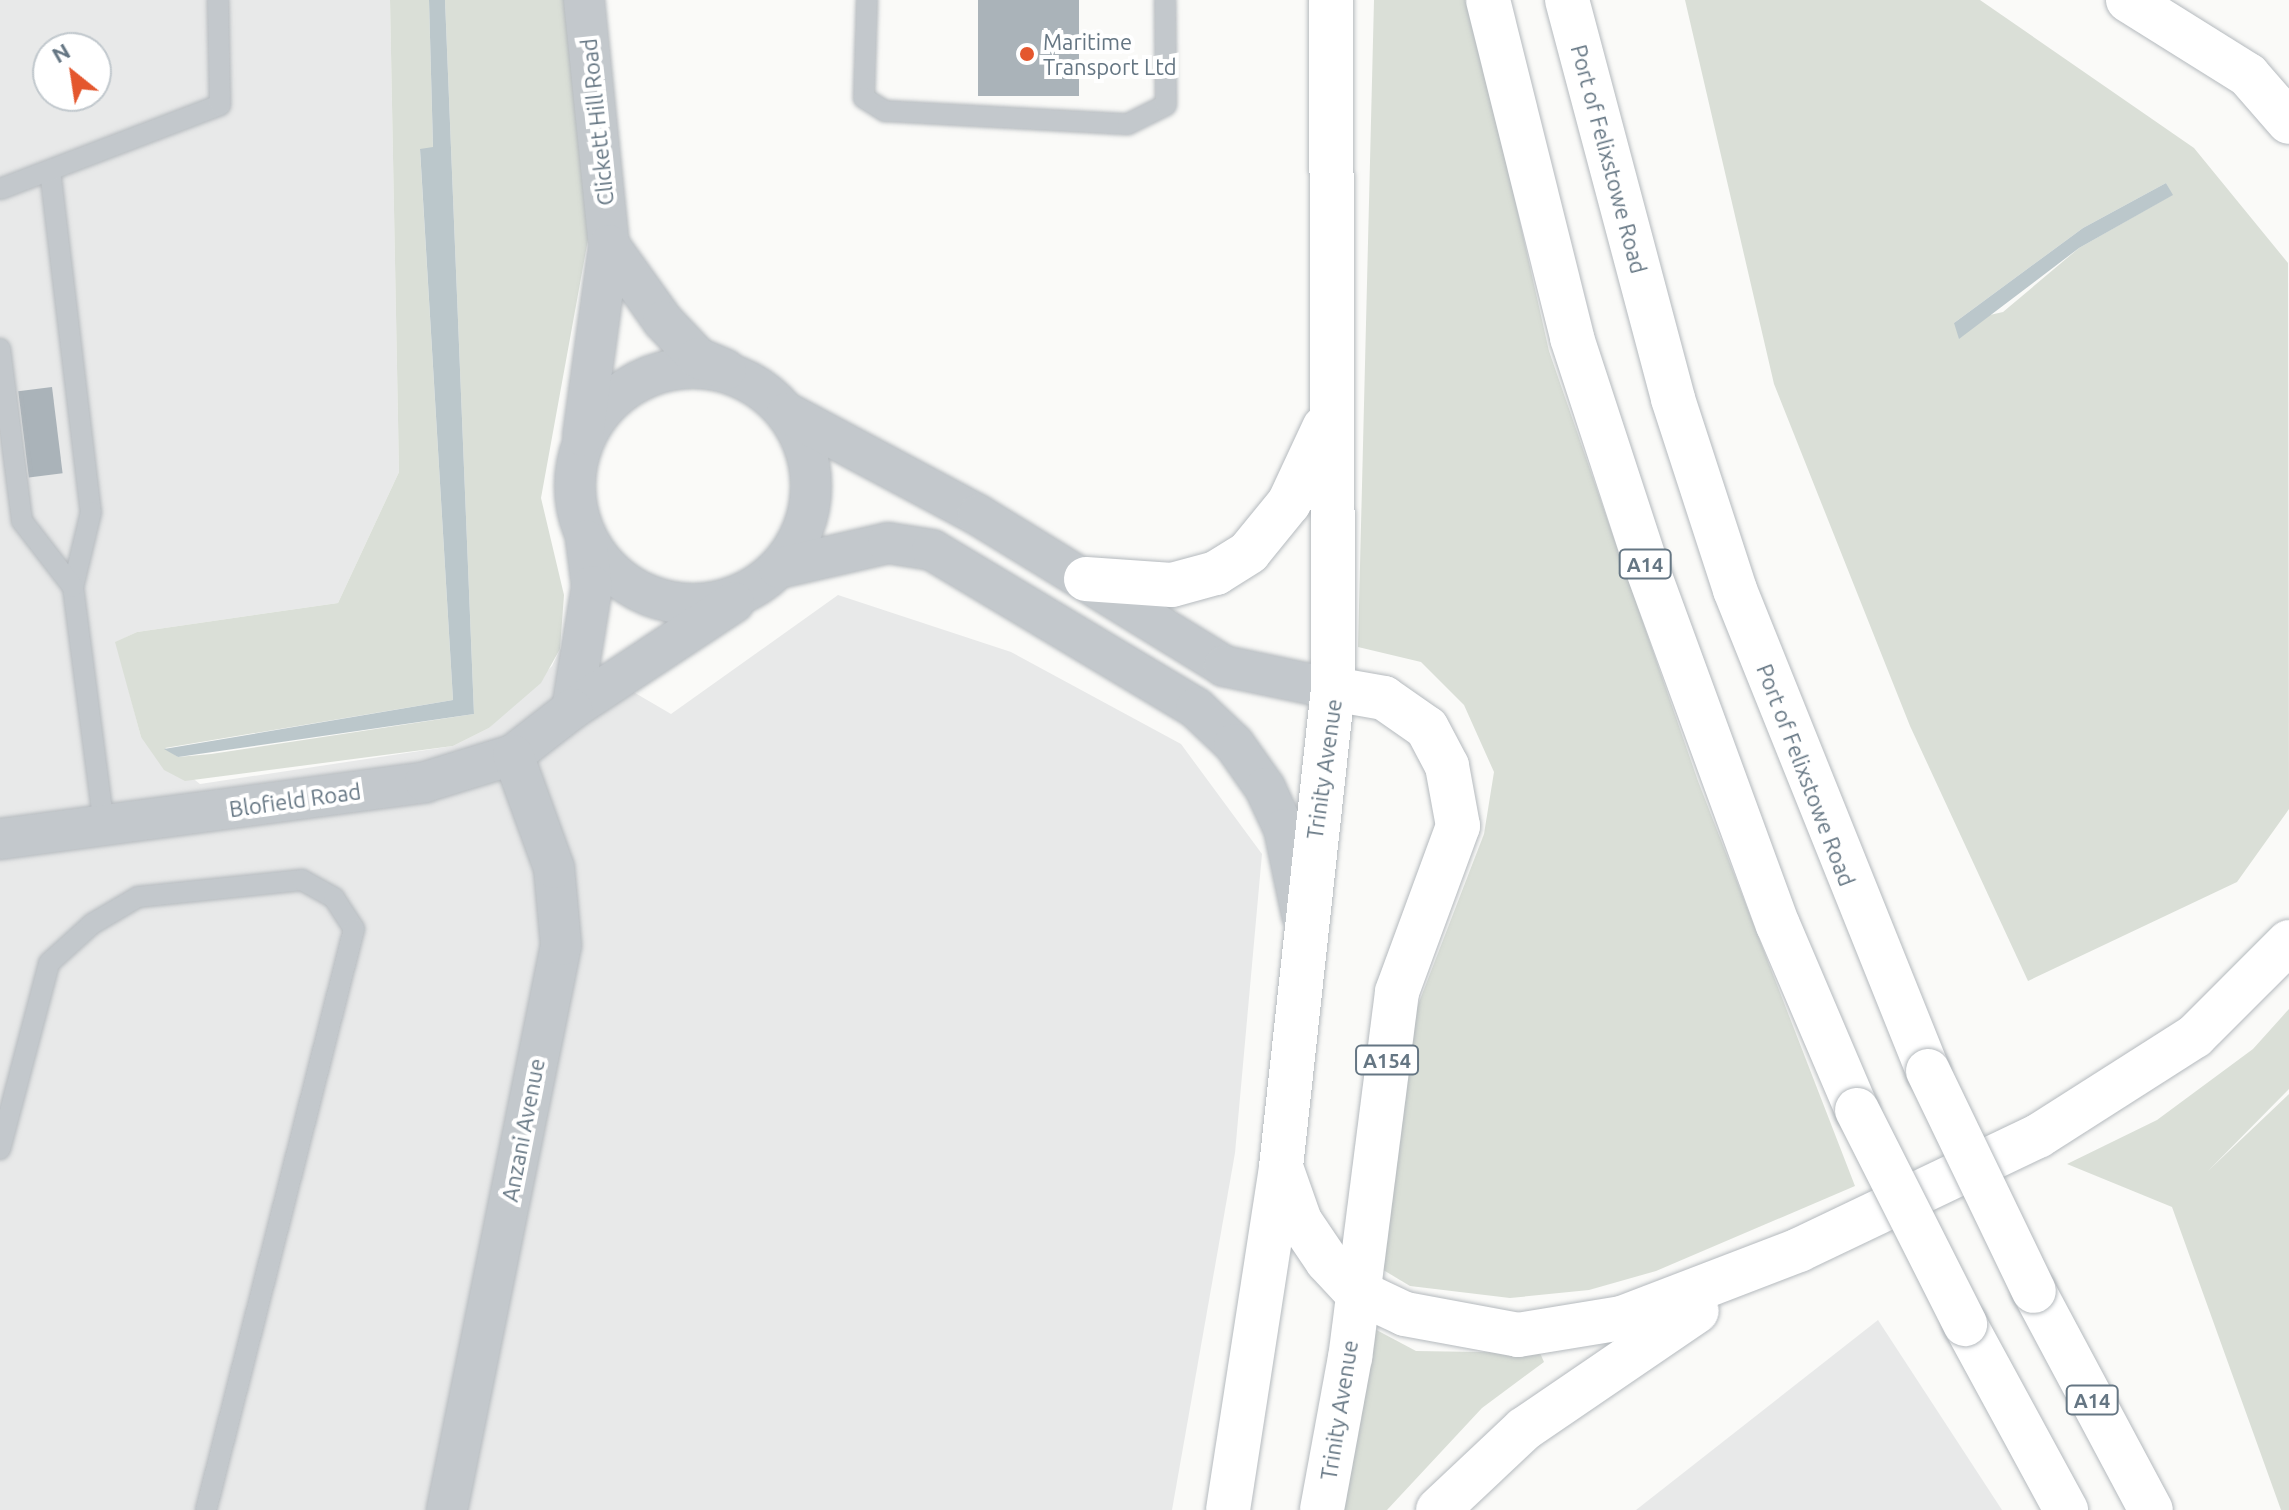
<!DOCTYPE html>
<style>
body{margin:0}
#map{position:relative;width:2289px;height:1510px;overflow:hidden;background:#fafaf8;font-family:Ubuntu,sans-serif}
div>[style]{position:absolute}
.built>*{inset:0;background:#e8e9e9}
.green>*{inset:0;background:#dadfd7}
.water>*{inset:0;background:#bbc7cb}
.building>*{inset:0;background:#aab3b9;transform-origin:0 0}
.roads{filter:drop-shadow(0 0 2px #b5babe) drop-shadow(0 0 2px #b5babe)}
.service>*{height:20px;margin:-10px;padding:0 10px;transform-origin:10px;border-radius:10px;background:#c3c8cc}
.minor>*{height:40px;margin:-20px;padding:0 20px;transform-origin:20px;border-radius:20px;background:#c3c8cc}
.minor>.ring{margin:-20px;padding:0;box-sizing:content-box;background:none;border:40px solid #c3c8cc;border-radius:50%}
.primary>*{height:44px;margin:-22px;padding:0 22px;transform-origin:22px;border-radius:22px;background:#fff}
.trunk>*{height:44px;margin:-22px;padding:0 22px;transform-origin:22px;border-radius:22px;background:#fff}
.bridges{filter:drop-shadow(0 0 2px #b4b9bd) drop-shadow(0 0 2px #b4b9bd)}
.trunk-bridge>*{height:44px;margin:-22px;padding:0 22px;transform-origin:22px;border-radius:22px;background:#fff}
.dots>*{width:22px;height:22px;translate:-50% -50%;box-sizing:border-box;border:4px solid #fff;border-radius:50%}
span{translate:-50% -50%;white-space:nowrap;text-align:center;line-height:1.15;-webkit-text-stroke:8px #fff;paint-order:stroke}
.shield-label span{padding:2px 6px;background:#fff;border:2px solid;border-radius:6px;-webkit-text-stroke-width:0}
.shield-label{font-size:20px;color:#657683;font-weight:700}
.poi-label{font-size:22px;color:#657683}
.left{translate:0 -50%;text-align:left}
.street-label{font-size:22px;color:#657683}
.north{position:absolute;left:32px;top:32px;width:80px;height:80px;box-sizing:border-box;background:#fff;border:2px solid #c1c8cd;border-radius:50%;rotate:330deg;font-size:22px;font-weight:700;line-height:32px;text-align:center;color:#657683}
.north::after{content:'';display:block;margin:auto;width:28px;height:36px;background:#e4572e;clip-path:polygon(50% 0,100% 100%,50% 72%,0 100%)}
</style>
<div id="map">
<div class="built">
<i style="clip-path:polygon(evenodd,0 0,390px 0,399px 472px,338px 603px,137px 632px,116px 642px,141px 737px,200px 784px,453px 746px,489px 728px,552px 666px,560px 649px,671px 714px,838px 595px,1011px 652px,1181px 744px,1262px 854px,1235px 1153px,1172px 1510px,0 1510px,0 0,48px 48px,96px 48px,96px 96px,48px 96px,48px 48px)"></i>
<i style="clip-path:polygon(1878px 1320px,2002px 1510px,1636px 1510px)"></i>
</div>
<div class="green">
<i style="clip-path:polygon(390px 0,429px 0,433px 148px,420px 150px,453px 700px,165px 748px,178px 757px,211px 754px,474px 714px,445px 0,572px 0,589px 234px,541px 498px,564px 595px,560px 649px,541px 683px,489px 728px,453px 746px,185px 781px,164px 770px,141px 737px,115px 642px,137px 632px,338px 603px,399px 472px)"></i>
<i style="clip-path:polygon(1374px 0,1470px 0,1549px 351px,1698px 781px,1855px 1186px,1656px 1271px,1589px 1290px,1510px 1298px,1410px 1286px,1375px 1265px,1416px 1010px,1484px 834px,1494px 772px,1464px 705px,1421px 662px,1358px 647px)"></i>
<i style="clip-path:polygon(evenodd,1685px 0,1980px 0,2194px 148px,2288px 263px,2289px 809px,2237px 882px,2028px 981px,1910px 726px,1774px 384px,1685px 0,2166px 183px,2172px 195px,2079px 248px,2003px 312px,1954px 323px,2083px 228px,2166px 183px)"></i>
<i style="clip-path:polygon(2289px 1009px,2289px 1089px,2208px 1171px,2289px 1094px,2289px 1510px,2281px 1510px,2172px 1207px,2067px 1164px,2157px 1120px,2253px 1049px)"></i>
<i style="clip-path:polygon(1369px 1326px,1416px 1351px,1540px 1353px,1544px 1362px,1482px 1408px,1387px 1510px,1342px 1510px)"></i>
</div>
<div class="water">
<i style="clip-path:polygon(429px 0,445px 0,474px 714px,178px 757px,164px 749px,453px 700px,420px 149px,433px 147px)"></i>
<i style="clip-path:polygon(2166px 183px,2173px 195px,2079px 248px,1959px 339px,1954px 323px,2083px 228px)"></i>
</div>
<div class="building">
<i style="left:978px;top:0;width:101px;height:96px"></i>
<i style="left:52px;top:387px;width:87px;height:34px;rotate:83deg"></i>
</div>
<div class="roads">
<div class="service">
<i style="left:867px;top:0;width:98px;rotate:91.8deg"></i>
<i style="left:864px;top:98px;width:25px;rotate:32deg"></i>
<i style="left:885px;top:111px;width:243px;rotate:3.1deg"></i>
<i style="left:1128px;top:124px;width:42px;rotate:-26.6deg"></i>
<i style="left:1166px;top:105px;width:105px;rotate:-90.5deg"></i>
<i style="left:50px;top:170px;width:344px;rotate:83.2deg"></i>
<i style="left:91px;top:512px;width:77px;rotate:103.5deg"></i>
<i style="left:73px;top:587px;width:240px;rotate:82.6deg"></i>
<i style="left:0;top:189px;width:235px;rotate:-20.9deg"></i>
<i style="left:220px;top:105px;width:105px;rotate:-91.1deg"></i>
<i style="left:0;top:349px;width:173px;rotate:82.7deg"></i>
<i style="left:22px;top:521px;width:83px;rotate:52.3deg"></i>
<i style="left:0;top:1149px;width:192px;rotate:-75.2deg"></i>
<i style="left:49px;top:963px;width:58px;rotate:-42.2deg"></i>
<i style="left:92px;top:924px;width:53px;rotate:-30.4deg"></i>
<i style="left:138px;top:897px;width:165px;rotate:-5.9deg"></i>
<i style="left:302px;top:880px;width:37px;rotate:29deg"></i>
<i style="left:334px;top:898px;width:37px;rotate:57deg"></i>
<i style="left:354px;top:929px;width:600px;rotate:104.29deg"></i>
</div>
<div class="minor">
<i style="left:584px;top:0;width:246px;rotate:84.2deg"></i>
<i class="ring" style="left:575px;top:368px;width:196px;height:196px"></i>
<i style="left:787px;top:413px;width:217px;rotate:28.1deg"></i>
<i style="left:978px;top:515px;width:289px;rotate:31.5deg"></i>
<i style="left:1224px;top:666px;width:111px;rotate:11.9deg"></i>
<i style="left:583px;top:436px;width:193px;rotate:-82.2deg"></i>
<i style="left:609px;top:245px;width:93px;rotate:54.6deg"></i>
<i style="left:663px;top:321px;width:51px;rotate:46.6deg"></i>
<i style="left:698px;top:358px;width:30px;rotate:23deg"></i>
<i style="left:586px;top:540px;width:46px;rotate:82.6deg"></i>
<i style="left:592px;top:586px;width:125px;rotate:99.2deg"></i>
<i style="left:572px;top:709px;width:194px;rotate:-33.4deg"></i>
<i style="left:779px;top:568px;width:112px;rotate:-12.9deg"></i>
<i style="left:888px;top:543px;width:45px;rotate:9deg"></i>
<i style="left:932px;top:550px;width:308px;rotate:30.9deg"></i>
<i style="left:1196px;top:708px;width:52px;rotate:43.5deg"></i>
<i style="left:1234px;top:744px;width:54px;rotate:54.8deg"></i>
<i style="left:1265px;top:788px;width:45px;rotate:65.1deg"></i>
<i style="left:1284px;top:829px;width:88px;rotate:78.2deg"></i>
<i style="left:0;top:839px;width:429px;rotate:-7.6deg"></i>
<i style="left:425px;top:782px;width:92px;rotate:-17.1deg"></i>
<i style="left:513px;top:755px;width:75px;rotate:-37.9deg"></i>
<i style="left:447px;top:1510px;width:576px;rotate:-78.59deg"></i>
<i style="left:561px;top:945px;width:77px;rotate:-95.2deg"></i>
<i style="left:554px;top:868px;width:120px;rotate:-109.9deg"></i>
</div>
<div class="primary">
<i style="left:1228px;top:1510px;width:347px;rotate:-81.2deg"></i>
<i style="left:1281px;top:1167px;width:481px;rotate:-83.8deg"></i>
<i style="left:1333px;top:689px;width:52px;rotate:10deg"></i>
<i style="left:1384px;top:698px;width:52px;rotate:34.9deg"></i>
<i style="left:1427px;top:728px;width:43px;rotate:62.2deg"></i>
<i style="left:1447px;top:766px;width:61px;rotate:79.6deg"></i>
<i style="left:1458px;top:826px;width:177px;rotate:110.2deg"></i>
<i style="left:1397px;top:992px;width:368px;rotate:97.3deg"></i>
<i style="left:1350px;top:1357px;width:156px;rotate:100.4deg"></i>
</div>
<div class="trunk">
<i style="left:1331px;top:0;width:689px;rotate:89.83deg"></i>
<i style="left:1488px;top:0;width:348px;rotate:76deg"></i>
<i style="left:1572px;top:338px;width:239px;rotate:71.9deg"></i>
<i style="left:1646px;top:565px;width:383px;rotate:69.9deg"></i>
<i style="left:1778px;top:925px;width:201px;rotate:66.9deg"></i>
<i style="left:1567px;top:0;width:413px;rotate:75.1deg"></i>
<i style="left:1673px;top:399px;width:201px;rotate:72deg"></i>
<i style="left:1735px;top:590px;width:518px;rotate:68.14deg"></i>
<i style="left:2128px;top:0;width:142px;rotate:32deg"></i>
<i style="left:2248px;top:75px;width:62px;rotate:48.9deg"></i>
<i style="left:1086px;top:579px;width:86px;rotate:4deg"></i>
<i style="left:1172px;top:585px;width:46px;rotate:-15.3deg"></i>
<i style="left:1216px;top:573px;width:39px;rotate:-32deg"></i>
<i style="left:1249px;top:552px;width:63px;rotate:-50.8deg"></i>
<i style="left:1289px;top:503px;width:83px;rotate:-65deg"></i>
<i style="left:1281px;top:1167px;width:57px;rotate:70.6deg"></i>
<i style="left:1300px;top:1221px;width:48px;rotate:56deg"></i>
<i style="left:1327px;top:1261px;width:40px;rotate:47deg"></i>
<i style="left:1354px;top:1290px;width:56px;rotate:25.2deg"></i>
<i style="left:1405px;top:1314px;width:115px;rotate:10.5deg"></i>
<i style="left:1518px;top:1335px;width:105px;rotate:-9.3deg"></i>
<i style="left:1622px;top:1318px;width:190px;rotate:-21deg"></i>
<i style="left:1799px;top:1250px;width:265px;rotate:-25.5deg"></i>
<i style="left:2038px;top:1136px;width:186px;rotate:-32.5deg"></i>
<i style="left:2195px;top:1036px;width:133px;rotate:-45deg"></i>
<i style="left:2034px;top:1291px;width:248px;rotate:61.9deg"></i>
<i style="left:1965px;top:1324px;width:212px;rotate:61.5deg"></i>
<i style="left:1438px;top:1510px;width:118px;rotate:-43.3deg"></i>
<i style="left:1524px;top:1429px;width:209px;rotate:-34.3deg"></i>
</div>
</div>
<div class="bridges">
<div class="trunk-bridge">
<i style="left:1928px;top:1071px;width:244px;rotate:64.3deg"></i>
<i style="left:1857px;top:1110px;width:240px;rotate:63.2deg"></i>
</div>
</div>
<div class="dots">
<i style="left:1027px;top:54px;background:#e4572e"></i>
</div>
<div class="shield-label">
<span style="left:1645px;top:564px">A14</span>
<span style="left:1387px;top:1060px">A154</span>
<span style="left:2092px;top:1400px">A14</span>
</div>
<div class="poi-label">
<span class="left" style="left:1043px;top:54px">Maritime<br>Transport Ltd</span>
</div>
<div class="street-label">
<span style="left:597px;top:122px;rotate:-96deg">Clickett Hill Road</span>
<span style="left:1609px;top:159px;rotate:75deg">Port of Felixstowe Road</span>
<span style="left:1324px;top:769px;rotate:-82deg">Trinity Avenue</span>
<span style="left:1806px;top:775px;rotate:69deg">Port of Felixstowe Road</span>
<span style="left:295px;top:800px;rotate:-8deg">Blofield Road</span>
<span style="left:523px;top:1130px;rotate:-79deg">Anzani Avenue</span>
<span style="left:1339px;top:1410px;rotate:-81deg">Trinity Avenue</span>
</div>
<div class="north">N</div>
</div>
